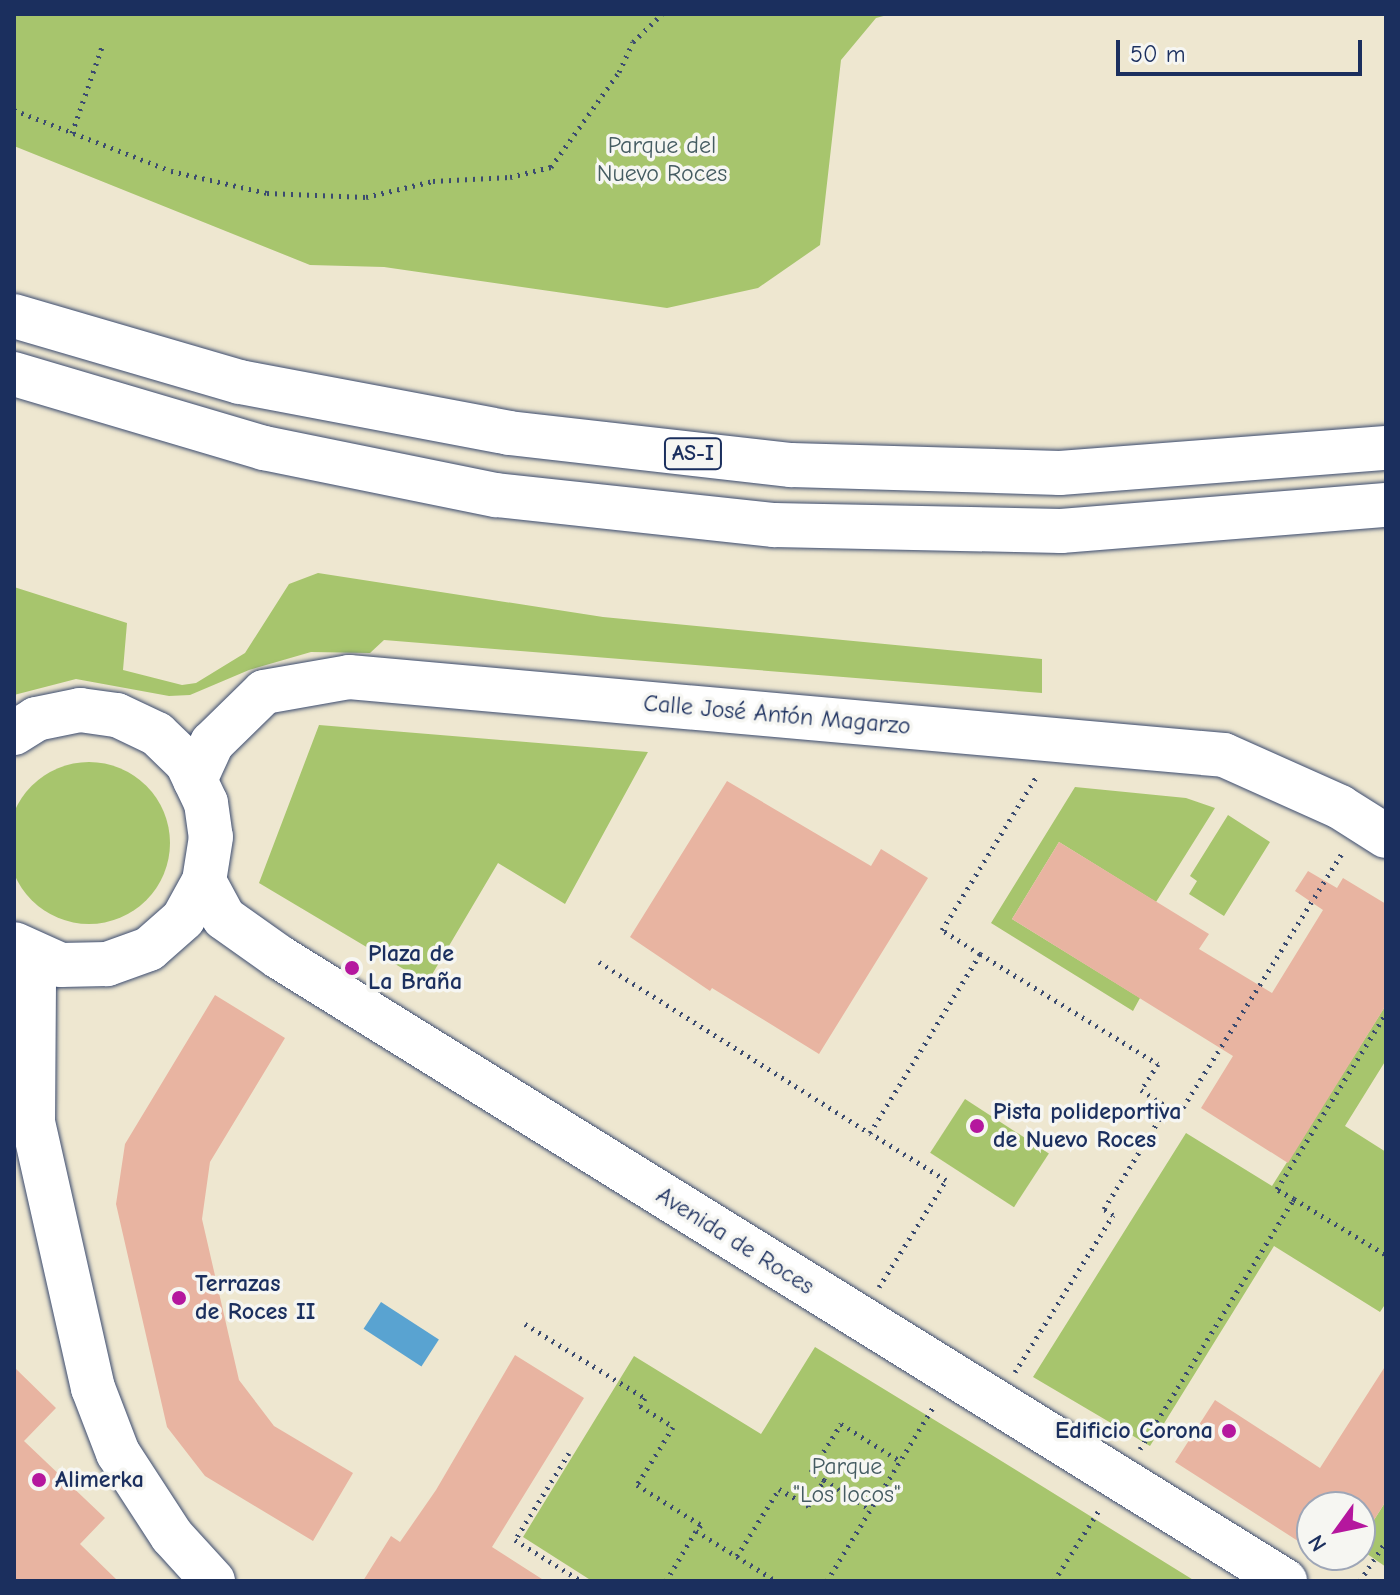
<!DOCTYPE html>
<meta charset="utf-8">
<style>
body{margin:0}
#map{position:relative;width:1400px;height:1595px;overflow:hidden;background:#eee7d0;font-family:"Comic Neue",sans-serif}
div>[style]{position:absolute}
.green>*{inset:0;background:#a7c56d;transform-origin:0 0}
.round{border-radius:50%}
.water>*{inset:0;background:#59a3d1;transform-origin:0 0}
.building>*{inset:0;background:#e8b4a1}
.path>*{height:5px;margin-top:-2.5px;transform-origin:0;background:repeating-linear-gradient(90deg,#3b4b6f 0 2px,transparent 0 8px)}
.roads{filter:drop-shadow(0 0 2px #3b4b6f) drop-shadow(0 0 2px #3b4b6f)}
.minor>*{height:44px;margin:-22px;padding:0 22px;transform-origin:22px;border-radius:22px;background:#fff}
.highway>*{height:44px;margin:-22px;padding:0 22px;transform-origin:22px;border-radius:22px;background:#fff}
.dots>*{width:22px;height:22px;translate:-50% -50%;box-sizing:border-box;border:4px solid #f6f6f2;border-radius:50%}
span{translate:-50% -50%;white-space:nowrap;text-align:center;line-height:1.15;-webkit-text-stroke:7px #f6f6f2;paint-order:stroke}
.shield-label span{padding:2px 6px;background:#f6f6f2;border:2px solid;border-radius:6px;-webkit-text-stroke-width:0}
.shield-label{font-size:22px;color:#1b2f5e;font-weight:700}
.park-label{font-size:24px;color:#455c62}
.street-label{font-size:24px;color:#1b2f5e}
.poi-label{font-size:24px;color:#1b2f5e;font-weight:700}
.left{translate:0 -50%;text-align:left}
.right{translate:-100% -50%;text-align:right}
.frame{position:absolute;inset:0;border:16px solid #1b2f5e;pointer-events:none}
.north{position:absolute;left:1296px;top:1491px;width:80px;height:80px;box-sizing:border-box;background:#f6f6f2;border:2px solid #9ea6b7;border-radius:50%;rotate:237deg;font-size:22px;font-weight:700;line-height:32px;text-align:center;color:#1b2f5e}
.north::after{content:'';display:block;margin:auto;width:28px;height:36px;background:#b5179e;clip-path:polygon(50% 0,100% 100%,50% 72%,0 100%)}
.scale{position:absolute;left:1116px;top:40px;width:246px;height:36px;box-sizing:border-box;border:4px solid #1b2f5e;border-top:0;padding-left:10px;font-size:24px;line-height:28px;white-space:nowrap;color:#1b2f5e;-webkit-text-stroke:6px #f6f6f2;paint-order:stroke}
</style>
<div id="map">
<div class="green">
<i style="clip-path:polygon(14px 14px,891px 14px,876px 18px,841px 60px,820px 245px,758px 288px,667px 308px,384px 267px,310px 265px,14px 146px)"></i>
<i style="clip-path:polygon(318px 573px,603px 617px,1042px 659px,1042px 693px,384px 640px,370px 653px,311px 652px,249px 670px,190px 695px,169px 696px,76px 679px,14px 695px,14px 587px,127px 623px,123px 670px,182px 685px,196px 683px,245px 653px,289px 584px)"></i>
<i style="clip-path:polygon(319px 725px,648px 752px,565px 904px,498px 863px,427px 983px,259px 883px)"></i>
<i class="round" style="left:8px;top:762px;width:162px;height:162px"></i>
<i style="clip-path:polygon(1075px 787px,1186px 798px,1215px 808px,1156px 902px,1059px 842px,1012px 919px,1140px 998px,1133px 1011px,991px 923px)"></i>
<i style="clip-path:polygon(1228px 815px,1270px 842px,1224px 916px,1189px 894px,1197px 881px,1190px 876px)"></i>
<i style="clip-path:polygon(1386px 1005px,1386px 1060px,1345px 1126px,1386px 1152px,1386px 1303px,1380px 1312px,1274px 1246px,1150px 1446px,1033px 1377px,1186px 1133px,1272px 1186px)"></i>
<i style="left:965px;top:1099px;width:100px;height:64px;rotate:33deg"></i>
<i style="clip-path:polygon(815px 1347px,982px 1449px,1195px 1581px,592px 1581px,523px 1537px,634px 1356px,761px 1434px)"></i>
<i style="clip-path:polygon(1386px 1501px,1386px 1567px,1360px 1549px,1360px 1542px)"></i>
</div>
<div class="water">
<i style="left:381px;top:1302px;width:69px;height:32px;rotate:33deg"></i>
</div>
<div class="building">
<i style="clip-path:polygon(727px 781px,871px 866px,881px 849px,928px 878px,819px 1054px,712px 988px,710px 991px,630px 937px)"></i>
<i style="clip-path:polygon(1059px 842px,1209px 934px,1199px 949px,1272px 993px,1323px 910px,1295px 891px,1308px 871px,1337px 888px,1343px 878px,1386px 904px,1386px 1005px,1288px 1163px,1201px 1108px,1233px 1056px,1012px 919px)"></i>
<i style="clip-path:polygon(215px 995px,285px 1038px,210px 1162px,202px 1219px,239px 1380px,274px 1426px,353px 1473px,313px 1541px,205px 1476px,167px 1427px,116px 1204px,125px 1144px)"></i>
<i style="clip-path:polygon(515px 1355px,584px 1398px,492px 1547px,545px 1581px,363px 1581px,391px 1536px,400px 1542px,436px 1490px)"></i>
<i style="clip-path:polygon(1386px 1365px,1386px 1501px,1360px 1542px,1360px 1507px,1312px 1507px,1312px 1550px,1175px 1462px,1215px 1400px,1320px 1468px)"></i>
<i style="clip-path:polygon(14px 1367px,56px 1408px,24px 1441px,105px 1518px,80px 1544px,118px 1581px,14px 1581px)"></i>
</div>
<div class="path">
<i style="left:14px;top:110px;width:168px;rotate:21.2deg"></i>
<i style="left:171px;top:171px;width:98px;rotate:12.9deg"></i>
<i style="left:267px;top:193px;width:99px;rotate:2.3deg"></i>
<i style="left:366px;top:197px;width:69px;rotate:-13.4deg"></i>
<i style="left:433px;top:181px;width:77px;rotate:-3deg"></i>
<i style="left:510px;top:177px;width:42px;rotate:-13.7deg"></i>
<i style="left:551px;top:167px;width:117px;rotate:-54.4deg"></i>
<i style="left:619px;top:72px;width:33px;rotate:-65deg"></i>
<i style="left:633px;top:42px;width:40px;rotate:-44deg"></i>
<i style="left:72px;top:133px;width:91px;rotate:-70.8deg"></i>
<i style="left:980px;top:954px;width:209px;rotate:31.7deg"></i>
<i style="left:1158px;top:1064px;width:31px;rotate:123deg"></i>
<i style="left:1141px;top:1090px;width:31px;rotate:33deg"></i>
<i style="left:599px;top:962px;width:320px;rotate:32.3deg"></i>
<i style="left:1294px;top:1199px;width:108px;rotate:31.3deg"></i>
<i style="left:879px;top:1287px;width:126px;rotate:-57.9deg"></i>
<i style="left:946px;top:1180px;width:89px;rotate:-148.3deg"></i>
<i style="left:870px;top:1133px;width:210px;rotate:-58.4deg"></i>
<i style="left:980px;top:954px;width:45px;rotate:-147.7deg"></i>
<i style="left:942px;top:930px;width:180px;rotate:-58.4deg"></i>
<i style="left:525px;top:1324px;width:141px;rotate:31.7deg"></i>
<i style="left:645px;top:1398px;width:9px;rotate:122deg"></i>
<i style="left:640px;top:1406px;width:39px;rotate:32deg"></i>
<i style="left:673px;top:1427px;width:68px;rotate:121.8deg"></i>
<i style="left:637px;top:1485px;width:75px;rotate:32deg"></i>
<i style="left:701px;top:1525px;width:8px;rotate:130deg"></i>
<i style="left:1015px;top:1372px;width:185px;rotate:-58deg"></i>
<i style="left:1113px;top:1215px;width:11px;rotate:-146deg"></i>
<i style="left:1104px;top:1209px;width:120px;rotate:-58.3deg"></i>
<i style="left:1167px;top:1107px;width:14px;rotate:30deg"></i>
<i style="left:1179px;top:1114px;width:308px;rotate:-58deg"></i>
<i style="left:1140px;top:1449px;width:294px;rotate:-58.4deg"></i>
<i style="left:1294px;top:1199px;width:20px;rotate:-150deg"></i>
<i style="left:1277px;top:1189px;width:207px;rotate:-58.2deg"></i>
<i style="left:569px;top:1453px;width:102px;rotate:121.8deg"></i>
<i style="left:515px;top:1540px;width:78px;rotate:31.8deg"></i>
<i style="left:824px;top:1480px;width:15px;rotate:-148deg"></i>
<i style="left:811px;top:1472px;width:57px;rotate:-58deg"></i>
<i style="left:841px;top:1424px;width:70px;rotate:32.1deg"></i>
<i style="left:737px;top:1556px;width:79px;rotate:-57.9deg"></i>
<i style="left:779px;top:1489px;width:34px;rotate:30deg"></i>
<i style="left:808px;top:1506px;width:31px;rotate:-58deg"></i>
<i style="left:824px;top:1480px;width:54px;rotate:32.2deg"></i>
<i style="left:666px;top:1581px;width:58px;rotate:-59deg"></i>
<i style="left:696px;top:1531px;width:94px;rotate:32deg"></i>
<i style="left:827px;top:1581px;width:205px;rotate:-58.6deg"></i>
<i style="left:1054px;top:1581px;width:84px;rotate:-57.6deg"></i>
<i style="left:1360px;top:1581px;width:48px;rotate:-57deg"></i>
</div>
<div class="roads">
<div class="minor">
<i style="left:14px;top:733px;width:26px;rotate:-32deg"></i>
<i style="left:36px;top:719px;width:45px;rotate:-11.6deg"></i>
<i style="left:80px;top:710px;width:37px;rotate:8deg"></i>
<i style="left:117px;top:715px;width:44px;rotate:25.4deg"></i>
<i style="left:157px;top:734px;width:42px;rotate:44deg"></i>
<i style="left:187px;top:763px;width:44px;rotate:64.6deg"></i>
<i style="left:206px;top:803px;width:34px;rotate:82deg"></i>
<i style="left:211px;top:837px;width:45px;rotate:99deg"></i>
<i style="left:204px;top:881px;width:43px;rotate:118.9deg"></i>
<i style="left:183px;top:919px;width:45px;rotate:138.6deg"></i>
<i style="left:149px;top:949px;width:45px;rotate:160.3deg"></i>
<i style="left:107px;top:964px;width:46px;rotate:178.8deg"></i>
<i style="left:61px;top:965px;width:51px;rotate:-155.9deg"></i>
<i style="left:195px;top:780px;width:41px;rotate:-65.3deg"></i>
<i style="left:212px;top:743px;width:73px;rotate:-44.4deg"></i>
<i style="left:264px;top:692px;width:86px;rotate:-10deg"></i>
<i style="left:349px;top:677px;width:878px;rotate:5.09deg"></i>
<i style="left:1224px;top:755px;width:127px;rotate:24.1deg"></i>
<i style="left:1340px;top:807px;width:54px;rotate:32.2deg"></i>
<i style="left:204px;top:881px;width:42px;rotate:61.6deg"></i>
<i style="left:224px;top:918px;width:67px;rotate:35.3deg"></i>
<i style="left:279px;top:957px;width:1184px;rotate:31.81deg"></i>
<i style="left:20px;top:950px;width:35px;rotate:66deg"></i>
<i style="left:34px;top:982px;width:140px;rotate:90.4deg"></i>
<i style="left:33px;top:1122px;width:273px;rotate:77.3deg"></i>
<i style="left:93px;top:1388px;width:70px;rotate:69deg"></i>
<i style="left:118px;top:1453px;width:99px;rotate:57deg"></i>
<i style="left:172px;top:1536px;width:61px;rotate:47.7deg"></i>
</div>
<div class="highway">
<i style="left:14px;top:316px;width:235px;rotate:16.3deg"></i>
<i style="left:240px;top:382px;width:274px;rotate:10.7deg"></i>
<i style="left:509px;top:433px;width:284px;rotate:6.5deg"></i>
<i style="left:791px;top:465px;width:269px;rotate:1.7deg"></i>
<i style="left:1060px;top:473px;width:327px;rotate:-4.4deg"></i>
<i style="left:14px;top:374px;width:261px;rotate:16.5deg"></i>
<i style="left:264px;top:448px;width:237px;rotate:11.5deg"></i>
<i style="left:496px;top:495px;width:280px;rotate:6.2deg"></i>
<i style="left:774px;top:525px;width:287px;rotate:1.2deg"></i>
<i style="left:1061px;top:531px;width:326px;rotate:-4.6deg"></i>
</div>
</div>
<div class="dots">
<i style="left:352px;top:968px;background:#b5179e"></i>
<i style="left:977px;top:1126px;background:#b5179e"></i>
<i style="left:179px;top:1298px;background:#b5179e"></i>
<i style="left:1229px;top:1431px;background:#b5179e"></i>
<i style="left:39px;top:1480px;background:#b5179e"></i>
</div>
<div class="shield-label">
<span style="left:693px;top:454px">AS-I</span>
</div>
<div class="park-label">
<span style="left:662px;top:160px">Parque del<br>Nuevo Roces</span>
<span style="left:847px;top:1481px">Parque<br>"Los locos"</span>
</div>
<div class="street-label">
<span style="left:777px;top:715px;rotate:5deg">Calle José Antón Magarzo</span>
<span style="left:735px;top:1241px;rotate:32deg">Avenida de Roces</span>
</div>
<div class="poi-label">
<span class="left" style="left:368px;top:968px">Plaza de<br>La Braña</span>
<span class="left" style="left:993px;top:1126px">Pista polideportiva<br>de Nuevo Roces</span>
<span class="left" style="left:195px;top:1298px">Terrazas<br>de Roces II</span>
<span class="right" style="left:1213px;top:1431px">Edificio Corona</span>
<span class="left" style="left:55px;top:1480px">Alimerka</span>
</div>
<div class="frame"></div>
<div class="north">N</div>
<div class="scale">50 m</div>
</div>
